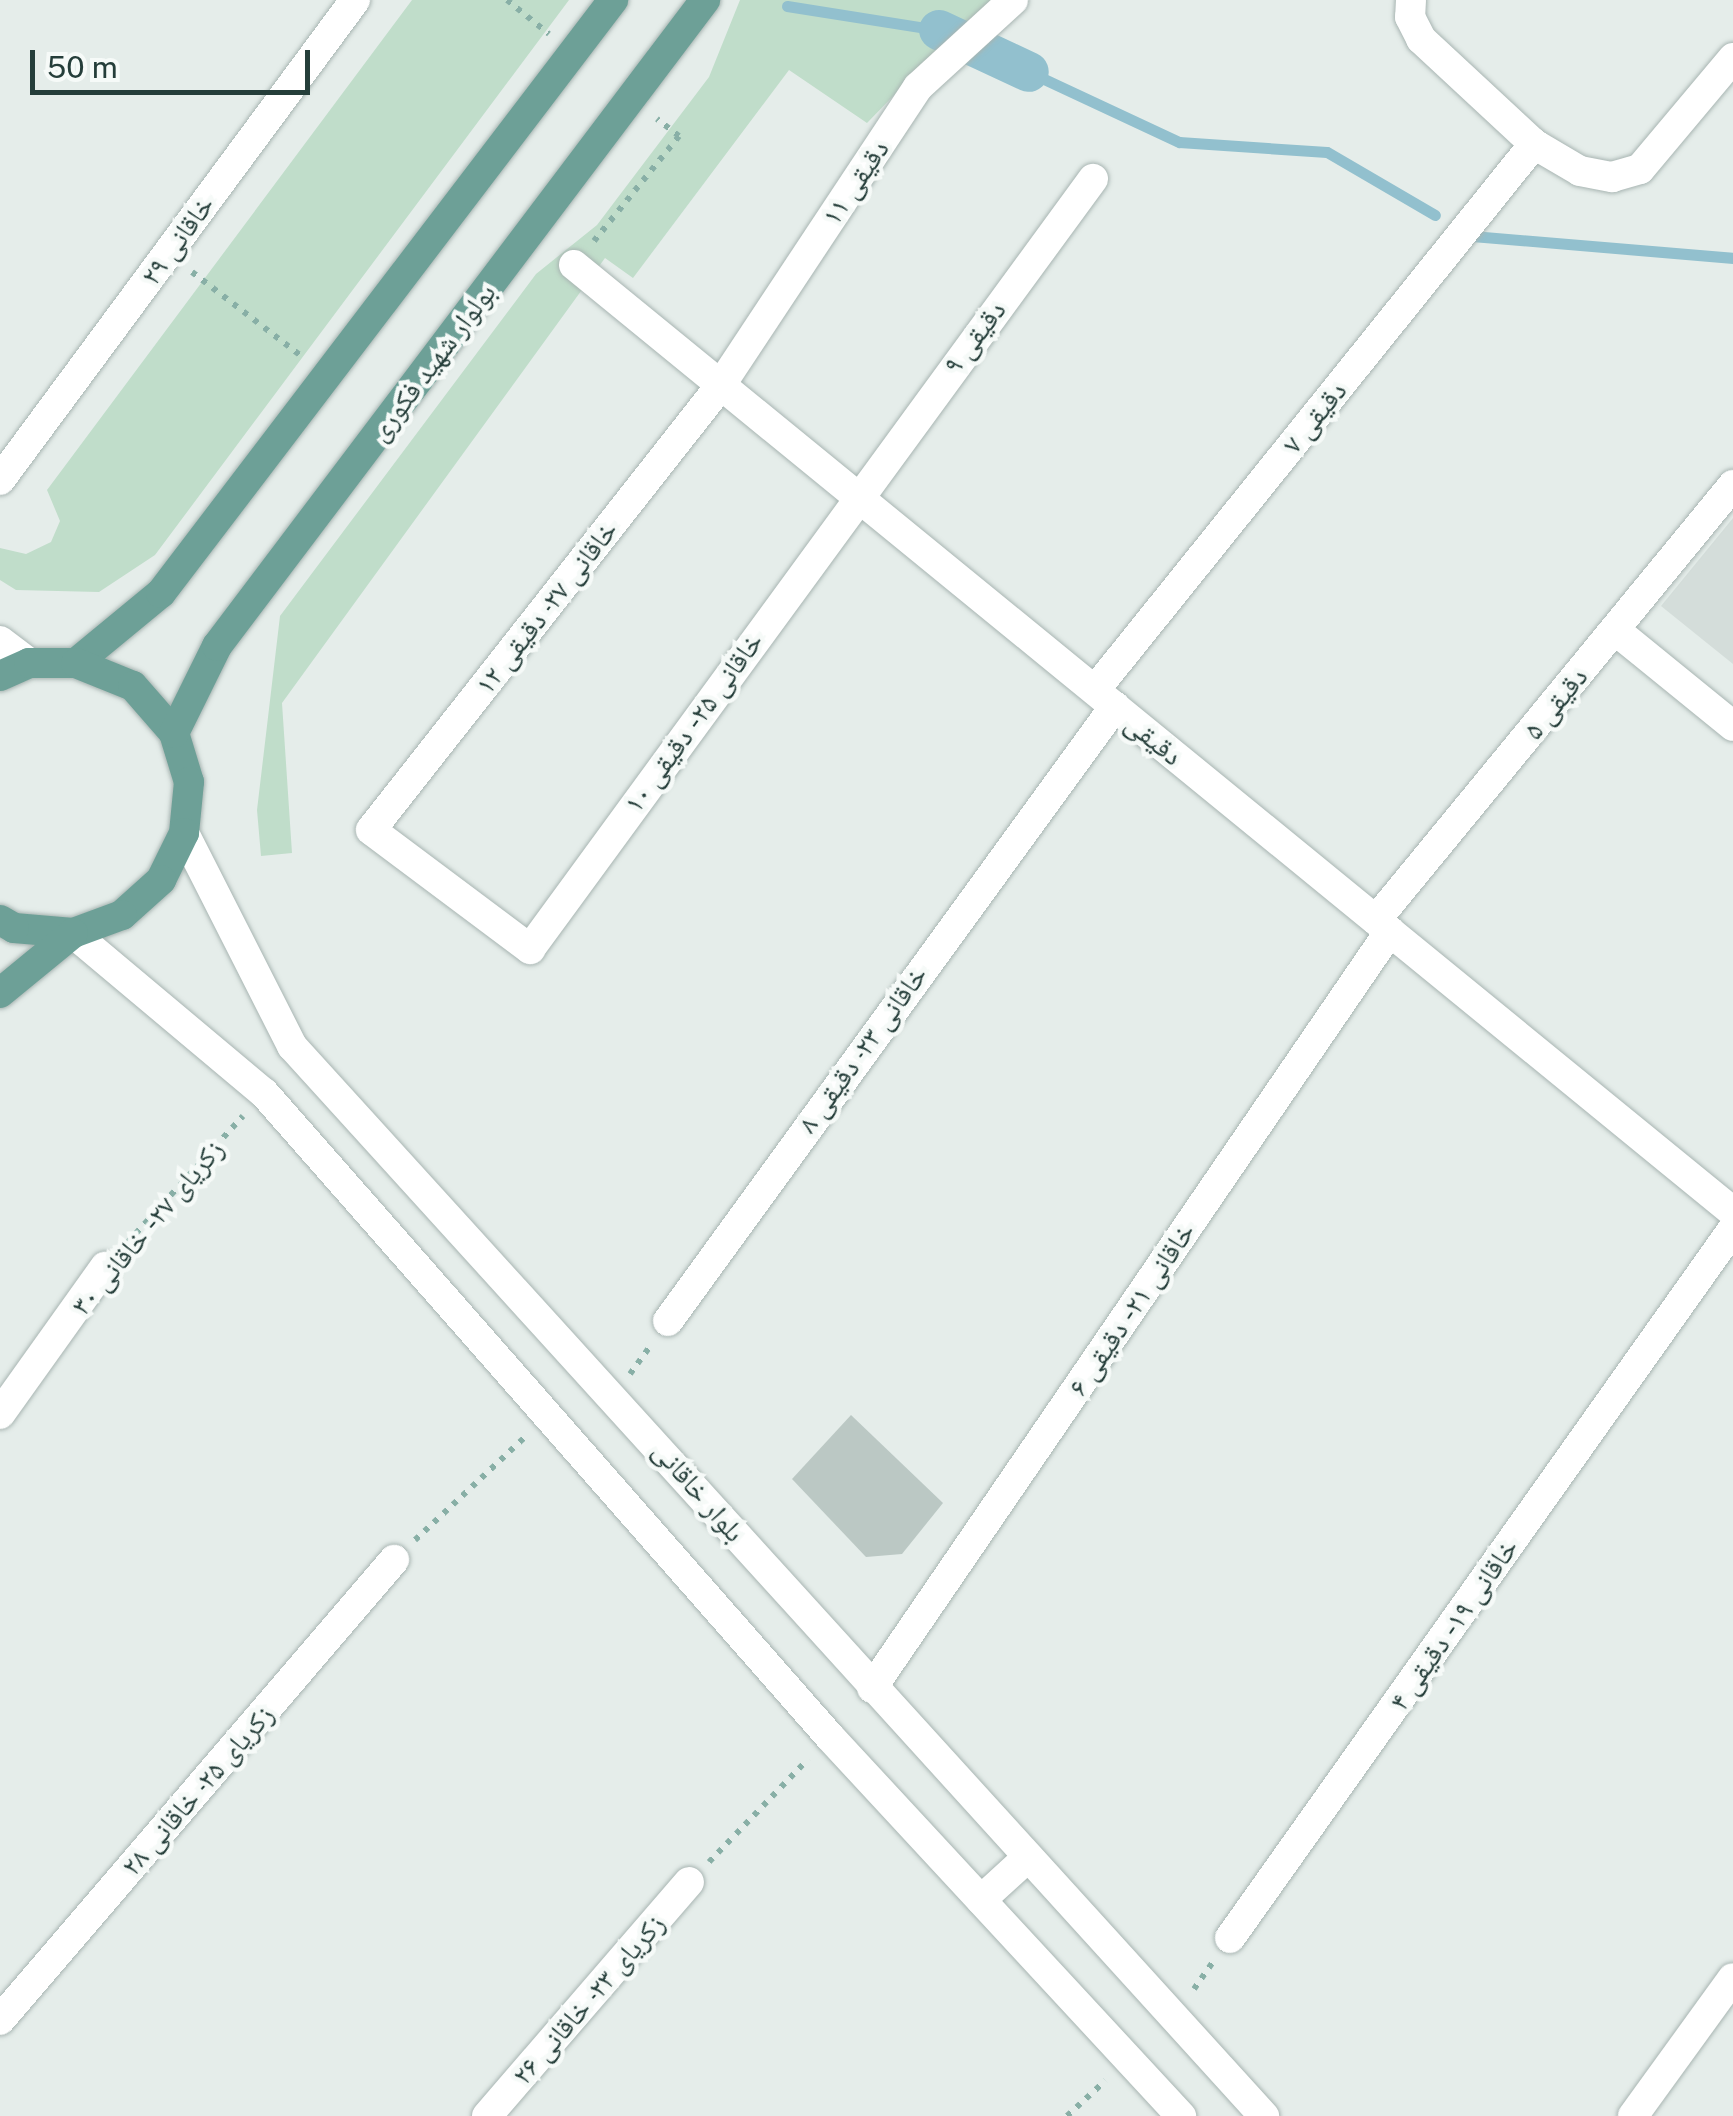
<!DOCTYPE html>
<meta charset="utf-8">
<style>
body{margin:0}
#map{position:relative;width:1733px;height:2116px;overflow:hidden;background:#e5edea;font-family:"Public Sans","Noto Naskh Arabic",sans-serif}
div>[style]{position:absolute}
.built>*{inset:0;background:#d4ddda}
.green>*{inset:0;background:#c0ddca}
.stream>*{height:11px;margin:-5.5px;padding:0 5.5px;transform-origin:5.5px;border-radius:5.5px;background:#92c0ce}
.canal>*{height:40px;margin:-20px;padding:0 20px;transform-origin:20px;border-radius:20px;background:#92c0ce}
.building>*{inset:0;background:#bbc8c4}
.path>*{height:6px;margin-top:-3px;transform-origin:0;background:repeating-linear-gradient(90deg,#88afa6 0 5px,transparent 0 13px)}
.roads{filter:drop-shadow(0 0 2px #a8b5b2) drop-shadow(0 0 2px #a8b5b2)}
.minor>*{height:30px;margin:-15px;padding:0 15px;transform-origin:15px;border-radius:15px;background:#fff}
.major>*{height:30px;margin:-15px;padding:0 15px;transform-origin:15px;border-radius:15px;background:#6da097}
span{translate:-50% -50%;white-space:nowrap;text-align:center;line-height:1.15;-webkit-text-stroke:9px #f6faf8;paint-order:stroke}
.street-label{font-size:28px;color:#253e3a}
.scale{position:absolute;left:30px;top:50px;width:280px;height:45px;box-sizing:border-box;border:5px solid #253e3a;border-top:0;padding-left:12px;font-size:30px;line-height:35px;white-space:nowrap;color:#253e3a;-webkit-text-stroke:8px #f6faf8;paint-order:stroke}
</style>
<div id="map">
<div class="built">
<i style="clip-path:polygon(1733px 518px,1733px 664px,1661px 606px)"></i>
</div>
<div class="green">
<i style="clip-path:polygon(412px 0,569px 0,155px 555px,99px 592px,16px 590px,0 580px,0 548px,26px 554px,51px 542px,60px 521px,47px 490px)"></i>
<i style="clip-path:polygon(740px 0,997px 0,962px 25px,867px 123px,789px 70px,633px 278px,605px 258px,282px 703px,292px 853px,261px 856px,257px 810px,280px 616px,536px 274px,597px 225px,709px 77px)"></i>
</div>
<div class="stream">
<i style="left:787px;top:6px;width:154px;rotate:9deg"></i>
<i style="left:1029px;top:72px;width:166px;rotate:25deg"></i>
<i style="left:1179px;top:142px;width:148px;rotate:3.9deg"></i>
<i style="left:1327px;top:152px;width:125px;rotate:30.3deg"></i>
<i style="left:1472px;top:236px;width:262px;rotate:4.8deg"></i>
</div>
<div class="canal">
<i style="left:939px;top:30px;width:99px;rotate:25deg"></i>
</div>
<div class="building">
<i style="clip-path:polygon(851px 1415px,943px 1503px,902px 1554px,866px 1557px,792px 1479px)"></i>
</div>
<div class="path">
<i style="left:507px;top:0;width:54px;rotate:39deg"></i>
<i style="left:594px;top:241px;width:135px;rotate:-51deg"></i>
<i style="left:679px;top:136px;width:28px;rotate:-142deg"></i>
<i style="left:192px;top:272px;width:138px;rotate:37.6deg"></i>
<i style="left:127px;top:1243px;width:172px;rotate:-47.6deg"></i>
<i style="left:630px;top:1374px;width:32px;rotate:-54deg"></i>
<i style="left:415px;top:1540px;width:152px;rotate:-43.1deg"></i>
<i style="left:709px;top:1862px;width:143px;rotate:-46.1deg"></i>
<i style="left:1194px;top:1989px;width:32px;rotate:-55deg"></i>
<i style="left:1067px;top:2116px;width:52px;rotate:-42.6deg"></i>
</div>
<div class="roads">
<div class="minor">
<i style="left:1013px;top:0;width:129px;rotate:137.5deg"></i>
<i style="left:918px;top:87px;width:357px;rotate:123.5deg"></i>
<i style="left:721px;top:385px;width:566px;rotate:128.19deg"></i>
<i style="left:371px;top:830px;width:199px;rotate:36.8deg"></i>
<i style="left:530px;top:949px;width:954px;rotate:-53.83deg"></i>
<i style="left:1411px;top:0;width:17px;rotate:93deg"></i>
<i style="left:1410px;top:17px;width:25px;rotate:63deg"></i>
<i style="left:1421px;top:39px;width:154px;rotate:42.9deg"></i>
<i style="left:1534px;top:144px;width:53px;rotate:30.4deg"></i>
<i style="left:1580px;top:171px;width:33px;rotate:11deg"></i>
<i style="left:1612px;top:177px;width:29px;rotate:-16deg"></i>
<i style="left:1640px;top:169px;width:145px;rotate:-50deg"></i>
<i style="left:574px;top:265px;width:1497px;rotate:39.25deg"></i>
<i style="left:0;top:480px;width:597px;rotate:-53.51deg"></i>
<i style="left:1615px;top:630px;width:152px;rotate:39.1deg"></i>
<i style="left:0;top:641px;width:36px;rotate:37deg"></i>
<i style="left:1095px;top:690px;width:701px;rotate:-51.2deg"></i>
<i style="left:184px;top:833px;width:239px;rotate:63.1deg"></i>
<i style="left:292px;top:1046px;width:1446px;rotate:47.75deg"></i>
<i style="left:1376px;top:920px;width:563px;rotate:-50.62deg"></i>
<i style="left:73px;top:933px;width:249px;rotate:40deg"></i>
<i style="left:264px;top:1093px;width:857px;rotate:48.69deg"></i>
<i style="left:830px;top:1737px;width:517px;rotate:47.2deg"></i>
<i style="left:668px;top:1321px;width:760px;rotate:-53.99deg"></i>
<i style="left:0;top:1414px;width:181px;rotate:-54.5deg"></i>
<i style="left:872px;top:1688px;width:917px;rotate:-55.62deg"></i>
<i style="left:981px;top:1900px;width:62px;rotate:-42.4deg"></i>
<i style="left:1230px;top:1938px;width:869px;rotate:-54.65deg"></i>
<i style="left:0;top:2020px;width:606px;rotate:-49.42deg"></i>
<i style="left:487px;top:2116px;width:309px;rotate:-49.2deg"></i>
<i style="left:1633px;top:2116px;width:170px;rotate:-54.1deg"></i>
</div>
<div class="major">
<i style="left:76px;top:663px;width:110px;rotate:-39.5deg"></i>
<i style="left:161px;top:593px;width:746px;rotate:-52.68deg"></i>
<i style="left:0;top:676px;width:32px;rotate:-24deg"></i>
<i style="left:29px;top:663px;width:47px"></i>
<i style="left:76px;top:663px;width:61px;rotate:22deg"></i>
<i style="left:133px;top:686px;width:62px;rotate:48.9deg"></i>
<i style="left:174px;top:733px;width:51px;rotate:73deg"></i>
<i style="left:189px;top:782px;width:51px;rotate:95.6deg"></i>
<i style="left:184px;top:833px;width:52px;rotate:116.1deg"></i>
<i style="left:161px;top:880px;width:52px;rotate:138.1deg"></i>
<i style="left:122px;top:915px;width:52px;rotate:159.8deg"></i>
<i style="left:73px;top:933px;width:59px;rotate:-175.2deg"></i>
<i style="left:14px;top:928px;width:16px;rotate:-150deg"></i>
<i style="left:174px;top:733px;width:97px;rotate:-63.7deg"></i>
<i style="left:217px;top:646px;width:810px;rotate:-52.93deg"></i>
<i style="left:0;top:993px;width:94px;rotate:-39.4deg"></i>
</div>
</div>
<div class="street-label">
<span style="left:855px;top:182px;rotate:-56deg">دقیقی ۱۱</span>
<span style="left:177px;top:240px;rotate:-54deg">خاقانی ۲۹</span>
<span style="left:974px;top:337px;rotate:-53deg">دقیقی ۹</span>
<span style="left:432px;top:362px;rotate:-53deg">بولوار شهید فکوری</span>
<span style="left:1314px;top:417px;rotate:-51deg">دقیقی ۷</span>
<span style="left:546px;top:607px;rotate:-52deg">خاقانی ۲۷- دقیقی ۱۲</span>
<span style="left:1555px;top:703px;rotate:-51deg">دقیقی ۵</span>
<span style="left:693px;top:722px;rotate:-54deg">خاقانی ۲۵ - دقیقی ۱۰</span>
<span style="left:1154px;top:739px;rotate:39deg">دقیقی</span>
<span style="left:862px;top:1049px;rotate:-54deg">خاقانی ۲۳- دقیقی ۸</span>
<span style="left:147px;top:1227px;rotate:-50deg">زکریای ۲۷ - خاقانی ۳۰</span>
<span style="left:1131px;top:1309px;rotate:-56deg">خاقانی ۲۱ - دقیقی ۶</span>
<span style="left:699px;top:1491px;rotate:49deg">بلوار خاقانی</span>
<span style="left:1453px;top:1624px;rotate:-55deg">خاقانی ۱۹ - دقیقی ۴</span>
<span style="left:197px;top:1790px;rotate:-49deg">زکریای ۲۵- خاقانی ۲۸</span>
<span style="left:588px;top:1999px;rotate:-49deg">زکریای ۲۳- خاقانی ۲۶</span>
</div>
<div class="scale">50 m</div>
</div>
